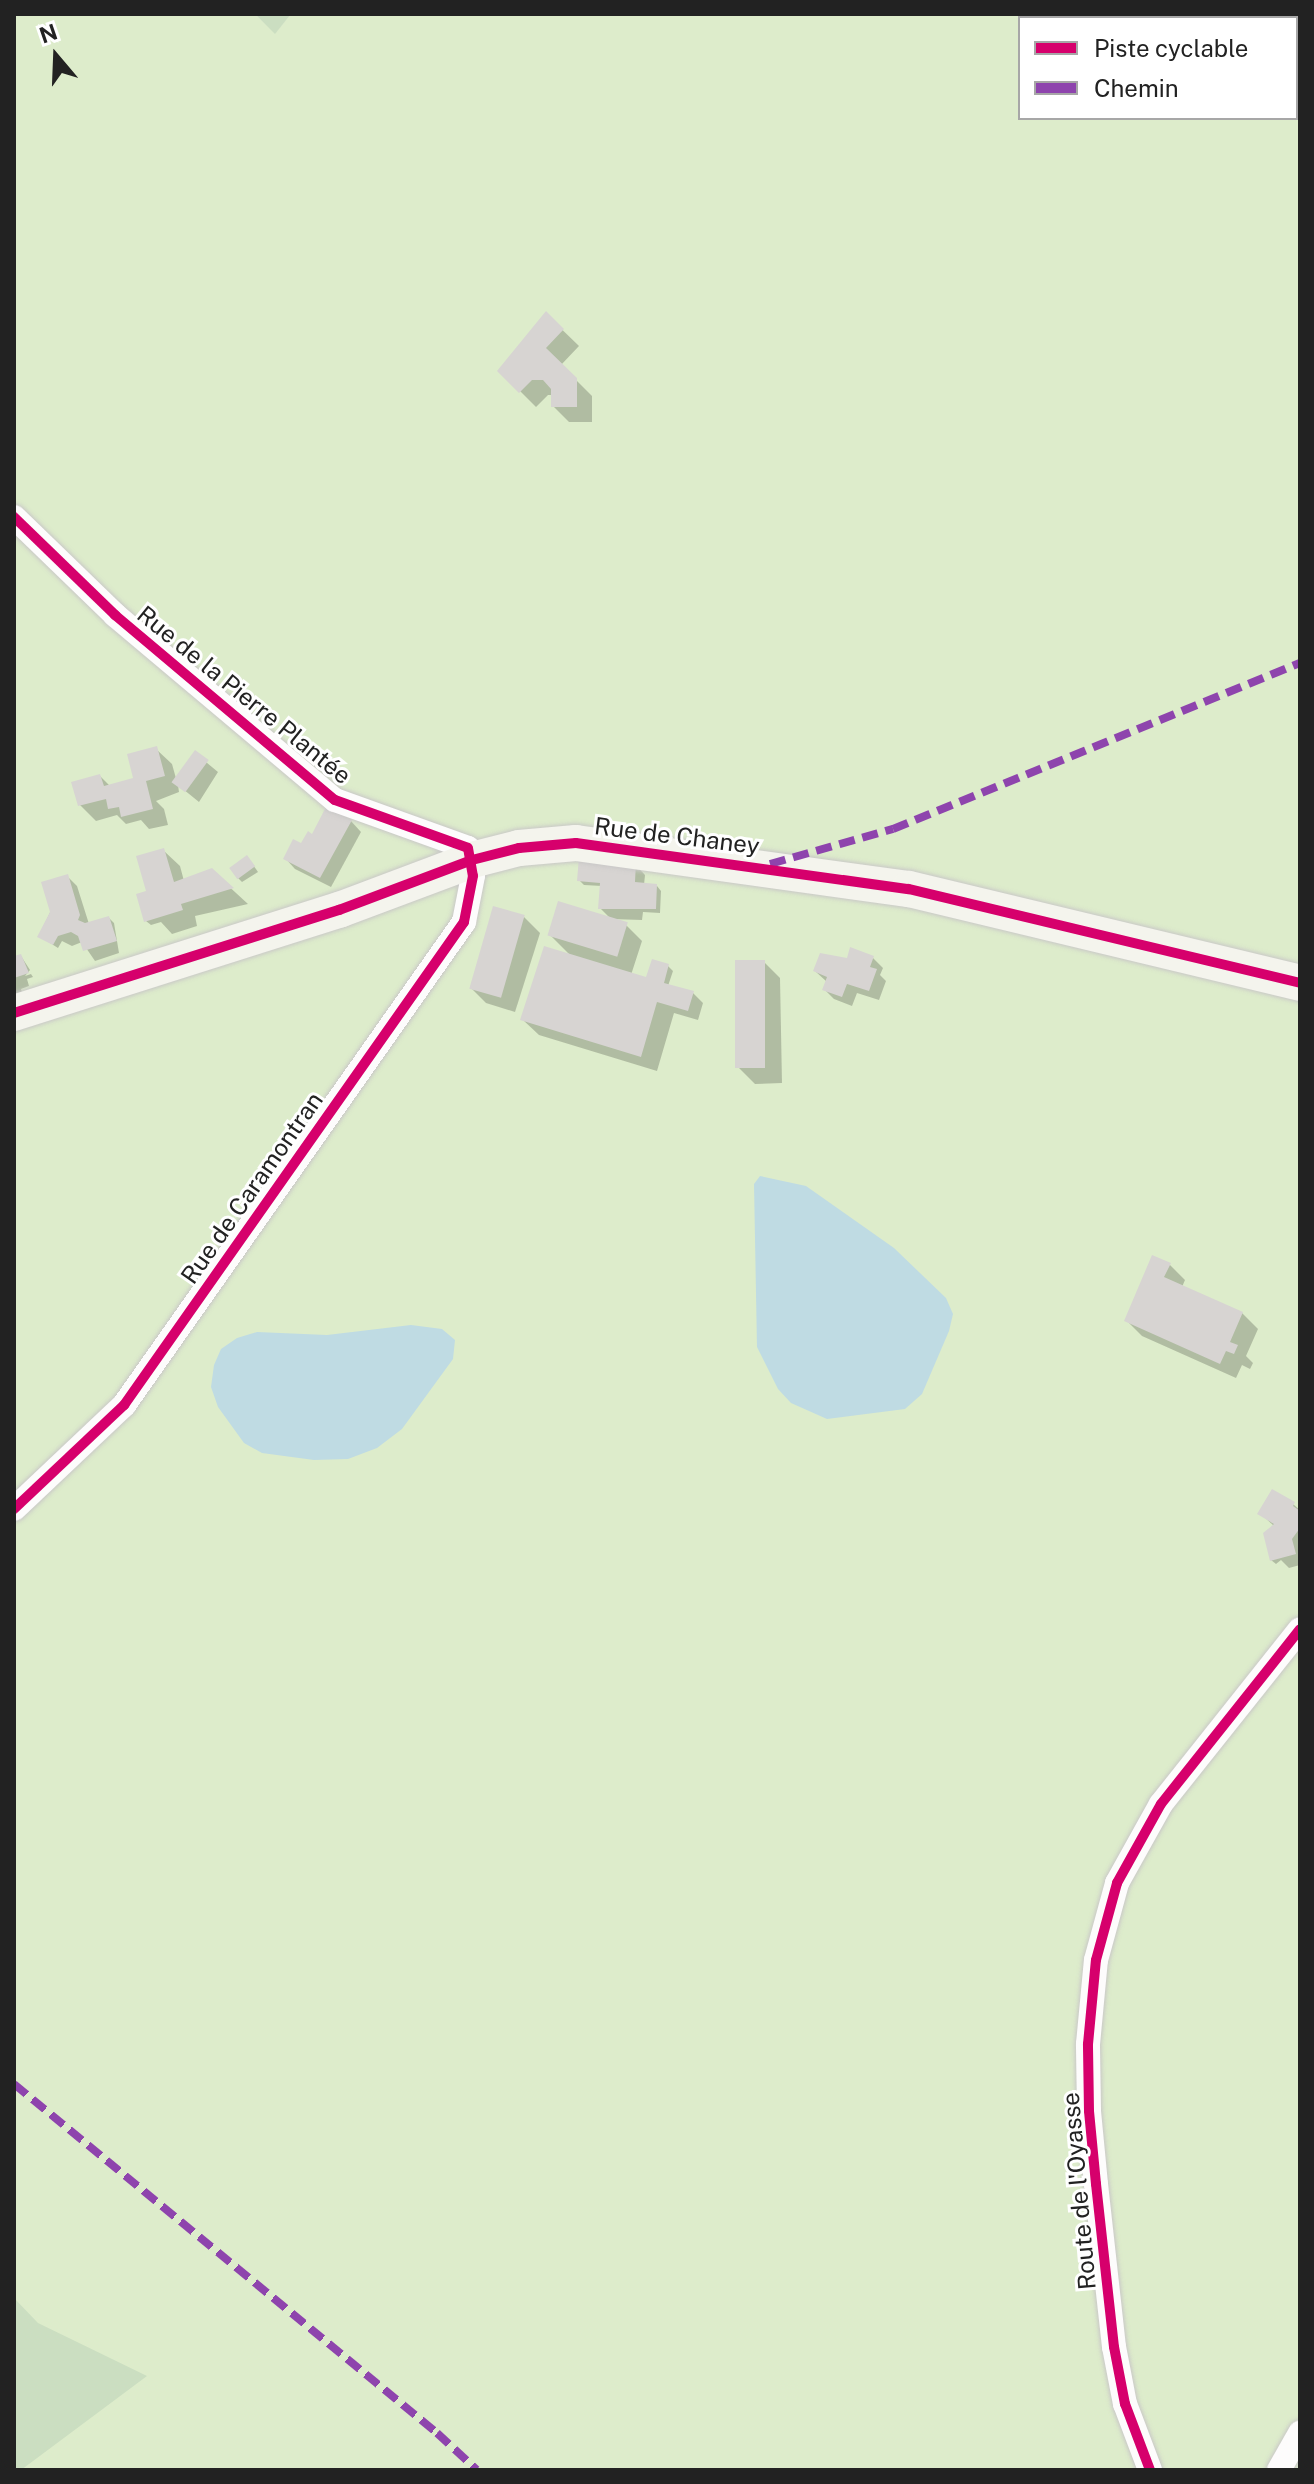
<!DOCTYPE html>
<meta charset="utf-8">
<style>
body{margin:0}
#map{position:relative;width:1314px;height:2484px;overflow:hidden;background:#f0eeeb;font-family:"Public Sans",sans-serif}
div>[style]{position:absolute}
.grass>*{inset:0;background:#ddeccb}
.forest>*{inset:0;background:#cbdec1}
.water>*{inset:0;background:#bfdbe3}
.shadow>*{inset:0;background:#0003}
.building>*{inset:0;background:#d7d4d2;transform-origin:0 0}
.roads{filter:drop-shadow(0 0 2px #c9c8c7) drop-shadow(0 0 2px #c9c8c7)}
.street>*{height:24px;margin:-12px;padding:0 12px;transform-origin:12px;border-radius:12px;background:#fdfcfc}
.secondary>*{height:36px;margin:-18px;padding:0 18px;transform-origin:18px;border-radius:18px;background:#f4f4ed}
.quiet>*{height:8px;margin-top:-4px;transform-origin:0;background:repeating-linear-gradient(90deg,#8e44ad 0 16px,transparent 0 24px)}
.cycleway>*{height:10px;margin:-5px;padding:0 5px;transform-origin:5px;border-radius:5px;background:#d6006c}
span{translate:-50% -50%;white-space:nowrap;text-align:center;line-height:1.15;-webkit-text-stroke:6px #fff;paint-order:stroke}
.street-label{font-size:24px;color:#222}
.frame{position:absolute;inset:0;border:16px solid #222;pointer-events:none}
.legend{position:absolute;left:1018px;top:16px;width:280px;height:104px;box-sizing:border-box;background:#fff;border:2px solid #a7a7a7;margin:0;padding:10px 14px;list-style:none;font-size:24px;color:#222}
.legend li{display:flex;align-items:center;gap:16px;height:40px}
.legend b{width:40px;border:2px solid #a7a7a7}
.north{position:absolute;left:16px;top:16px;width:80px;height:80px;-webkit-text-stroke:6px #fff;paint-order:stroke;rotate:341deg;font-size:22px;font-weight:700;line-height:32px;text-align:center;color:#222}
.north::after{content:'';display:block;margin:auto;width:28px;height:36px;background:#222;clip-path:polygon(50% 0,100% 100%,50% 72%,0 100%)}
</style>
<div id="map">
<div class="grass">
<i style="clip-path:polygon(evenodd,14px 14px,255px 14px,275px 33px,291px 14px,1300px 14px,1300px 2470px,14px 2470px,14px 14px,1020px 18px,1296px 18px,1296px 118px,1020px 118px,1020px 18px)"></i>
</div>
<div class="forest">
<i style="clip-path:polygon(255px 14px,291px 14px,275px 34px)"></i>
<i style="clip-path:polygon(14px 2298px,38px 2323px,147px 2376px,21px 2470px,14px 2470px)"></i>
</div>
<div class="water">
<i style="clip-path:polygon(760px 1176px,806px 1186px,894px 1248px,946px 1298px,953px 1314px,949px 1331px,922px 1394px,905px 1409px,827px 1419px,791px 1403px,778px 1389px,757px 1347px,754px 1184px)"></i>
<i style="clip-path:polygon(411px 1325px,442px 1329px,455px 1340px,453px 1359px,402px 1429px,377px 1448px,348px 1459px,314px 1460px,262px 1453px,244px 1443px,218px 1407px,211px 1387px,214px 1365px,221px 1349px,237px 1338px,257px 1332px,327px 1335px)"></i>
</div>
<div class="shadow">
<i style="clip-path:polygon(546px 314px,579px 346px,561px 365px,592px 396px,592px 422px,569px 422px,553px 406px,553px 395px,548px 395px,536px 407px,500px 371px)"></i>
<i style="clip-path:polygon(156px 749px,172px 764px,177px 782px,195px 753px,218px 772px,199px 802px,178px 785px,179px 792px,156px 801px,164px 809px,168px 825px,149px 829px,141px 820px,126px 824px,117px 815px,96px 821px,80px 805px,100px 776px,110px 786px,136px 780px)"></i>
<i style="clip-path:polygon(351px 821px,361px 832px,331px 887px,295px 869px,285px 858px,313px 836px)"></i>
<i style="clip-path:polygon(164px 851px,180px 866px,184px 881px,211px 870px,248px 904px,195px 916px,197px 926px,172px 934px,161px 922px,151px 925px,146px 921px,146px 893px)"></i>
<i style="clip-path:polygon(251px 862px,258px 872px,242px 882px,237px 877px)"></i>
<i style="clip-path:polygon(635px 864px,645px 875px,644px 885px,657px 886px,661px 891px,660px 913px,643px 912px,642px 920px,611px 919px,600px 908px,602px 886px,584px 885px,579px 880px)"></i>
<i style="clip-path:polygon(67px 876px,77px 886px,89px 924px,109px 918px,114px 923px,119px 953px,95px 961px,82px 942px,72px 946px,62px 941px,58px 948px,39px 936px)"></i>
<i style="clip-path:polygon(524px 917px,540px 933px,515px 1012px,486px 1003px,470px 987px)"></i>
<i style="clip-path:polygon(626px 925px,642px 941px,631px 975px,654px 982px,668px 966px,673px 971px,668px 986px,693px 993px,703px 1003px,698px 1020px,674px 1013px,657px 1071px,539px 1035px,523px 1020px,571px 956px,549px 934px)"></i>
<i style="clip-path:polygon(21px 956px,30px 970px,25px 976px,31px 974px,33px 977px,27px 979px,29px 986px,21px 989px,27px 1009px,14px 1012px,14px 958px)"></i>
<i style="clip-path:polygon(873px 958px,883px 968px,880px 975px,886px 981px,879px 1000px,857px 993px,852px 1006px,834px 999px,824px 989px,827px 982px,815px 971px)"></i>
<i style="clip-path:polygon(764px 962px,780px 978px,782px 1083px,755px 1084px,739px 1068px)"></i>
<i style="clip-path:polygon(1169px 1264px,1185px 1280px,1182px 1287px,1242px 1313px,1258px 1329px,1246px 1356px,1253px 1363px,1250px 1369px,1242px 1365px,1236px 1378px,1142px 1336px,1126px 1320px)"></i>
<i style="clip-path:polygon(1293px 1504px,1300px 1510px,1300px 1565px,1289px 1568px,1281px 1560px,1276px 1564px,1271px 1560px,1274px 1526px,1260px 1513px)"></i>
</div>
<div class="building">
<i style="clip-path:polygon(546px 311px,564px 329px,546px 348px,577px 378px,577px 407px,551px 407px,551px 389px,543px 380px,532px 380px,519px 393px,497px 371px)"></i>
<i style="clip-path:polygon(157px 746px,165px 776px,146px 781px,153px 809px,121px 817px,119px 807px,108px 809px,106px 799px,78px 806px,71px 782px,100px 774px,104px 786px,133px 778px,127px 754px)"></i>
<i style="left:195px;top:750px;width:17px;height:40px;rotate:36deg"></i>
<i style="clip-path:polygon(327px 805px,352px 820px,320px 878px,283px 859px,293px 839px,301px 843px,308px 831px,312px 834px)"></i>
<i style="clip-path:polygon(164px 848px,174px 882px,212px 868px,234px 888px,181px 904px,183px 910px,144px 922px,136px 894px,146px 891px,136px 856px)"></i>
<i style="left:247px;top:855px;width:14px;height:22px;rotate:54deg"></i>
<i style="clip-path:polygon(579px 857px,636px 862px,635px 882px,657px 884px,656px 909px,598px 909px,600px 883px,577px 881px)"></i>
<i style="clip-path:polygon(68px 874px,80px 915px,78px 920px,85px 923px,109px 916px,117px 941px,83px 951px,78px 936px,71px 932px,58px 936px,53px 945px,37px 937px,50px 912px,41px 882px)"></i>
<i style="left:558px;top:901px;width:73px;height:36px;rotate:17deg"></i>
<i style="left:493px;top:906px;width:33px;height:86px;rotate:16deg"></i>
<i style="clip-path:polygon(544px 946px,646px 977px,652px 959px,669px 964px,664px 983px,694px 991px,688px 1011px,657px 1002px,641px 1057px,520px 1020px)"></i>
<i style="clip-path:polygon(850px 947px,874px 956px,870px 967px,877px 969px,869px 991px,847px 984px,842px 997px,822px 990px,827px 977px,813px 971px,820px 953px,847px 958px)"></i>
<i style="clip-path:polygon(21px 954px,29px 973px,14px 978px,14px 956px)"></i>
<i style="left:735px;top:960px;width:30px;height:108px"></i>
<i style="clip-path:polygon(1152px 1255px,1171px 1263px,1164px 1277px,1243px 1312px,1230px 1342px,1238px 1345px,1234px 1354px,1226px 1351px,1220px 1364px,1124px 1321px)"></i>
<i style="clip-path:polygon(1272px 1489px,1295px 1502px,1293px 1506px,1300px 1511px,1300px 1528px,1292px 1539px,1296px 1554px,1270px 1561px,1263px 1533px,1274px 1524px,1257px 1514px)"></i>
</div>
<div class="roads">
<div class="street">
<i style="left:14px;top:517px;width:141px;rotate:44.1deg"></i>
<i style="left:115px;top:615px;width:287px;rotate:40.1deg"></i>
<i style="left:335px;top:800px;width:141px;rotate:19.8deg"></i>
<i style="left:468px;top:848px;width:28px;rotate:80deg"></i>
<i style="left:473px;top:876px;width:47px;rotate:101.1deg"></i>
<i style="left:464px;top:922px;width:591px;rotate:125.14deg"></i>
<i style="left:124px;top:1405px;width:151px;rotate:136.6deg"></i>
<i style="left:1150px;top:2470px;width:71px;rotate:-110.7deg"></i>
<i style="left:1125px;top:2404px;width:58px;rotate:-100.9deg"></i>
<i style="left:1114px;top:2347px;width:164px;rotate:-96.3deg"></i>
<i style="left:1096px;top:2184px;width:73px;rotate:-95.5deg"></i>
<i style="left:1089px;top:2111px;width:67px;rotate:-90.9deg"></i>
<i style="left:1088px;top:2044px;width:84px;rotate:-84.6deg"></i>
<i style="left:1096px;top:1960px;width:80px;rotate:-74.7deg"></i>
<i style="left:1117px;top:1883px;width:90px;rotate:-60.9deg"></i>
<i style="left:1161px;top:1804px;width:223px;rotate:-51.5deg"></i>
<i style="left:1279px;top:2470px;width:43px;rotate:-60.4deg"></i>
</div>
<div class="secondary">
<i style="left:14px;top:1013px;width:341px;rotate:-17.6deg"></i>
<i style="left:339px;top:910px;width:142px;rotate:-20.6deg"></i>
<i style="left:472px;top:860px;width:49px;rotate:-14.3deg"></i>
<i style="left:519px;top:848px;width:57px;rotate:-5deg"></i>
<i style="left:576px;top:843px;width:336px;rotate:7.9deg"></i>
<i style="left:909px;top:889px;width:402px;rotate:13.5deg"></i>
</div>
</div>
<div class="quiet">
<i style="left:770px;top:864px;width:128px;rotate:-15.9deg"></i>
<i style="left:893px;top:829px;width:440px;rotate:-22.2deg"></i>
<i style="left:14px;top:2084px;width:548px;rotate:39.52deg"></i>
<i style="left:437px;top:2433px;width:54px;rotate:42.8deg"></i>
</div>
<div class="cycleway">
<i style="left:14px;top:517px;width:141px;rotate:44.1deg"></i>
<i style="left:115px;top:615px;width:287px;rotate:40.1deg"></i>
<i style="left:335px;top:800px;width:141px;rotate:19.8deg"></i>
<i style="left:468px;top:848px;width:28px;rotate:80deg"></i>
<i style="left:473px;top:876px;width:47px;rotate:101.1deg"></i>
<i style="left:464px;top:922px;width:591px;rotate:125.14deg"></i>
<i style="left:124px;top:1405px;width:151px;rotate:136.6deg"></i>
<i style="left:14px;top:1013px;width:341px;rotate:-17.6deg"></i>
<i style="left:339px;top:910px;width:142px;rotate:-20.6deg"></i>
<i style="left:472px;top:860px;width:49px;rotate:-14.3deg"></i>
<i style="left:519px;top:848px;width:57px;rotate:-5deg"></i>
<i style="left:576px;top:843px;width:336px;rotate:7.9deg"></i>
<i style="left:909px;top:889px;width:402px;rotate:13.5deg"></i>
<i style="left:1150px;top:2470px;width:71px;rotate:-110.7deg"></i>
<i style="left:1125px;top:2404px;width:58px;rotate:-100.9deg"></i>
<i style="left:1114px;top:2347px;width:164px;rotate:-96.3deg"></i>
<i style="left:1096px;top:2184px;width:73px;rotate:-95.5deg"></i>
<i style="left:1089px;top:2111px;width:67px;rotate:-90.9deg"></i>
<i style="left:1088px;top:2044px;width:84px;rotate:-84.6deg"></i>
<i style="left:1096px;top:1960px;width:80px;rotate:-74.7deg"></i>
<i style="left:1117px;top:1883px;width:90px;rotate:-60.9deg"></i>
<i style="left:1161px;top:1804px;width:223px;rotate:-51.5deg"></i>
</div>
<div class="street-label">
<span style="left:244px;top:695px;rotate:39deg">Rue de la Pierre Plantée</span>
<span style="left:677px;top:836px;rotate:7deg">Rue de Chaney</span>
<span style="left:252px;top:1188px;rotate:-55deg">Rue de Caramontran</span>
<span style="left:1079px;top:2191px;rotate:-95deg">Route de l'Oyasse</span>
</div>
<div class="frame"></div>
<ul class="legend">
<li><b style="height:10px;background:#d6006c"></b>Piste cyclable</li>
<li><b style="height:10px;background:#8e44ad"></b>Chemin</li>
</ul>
<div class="north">N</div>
</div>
